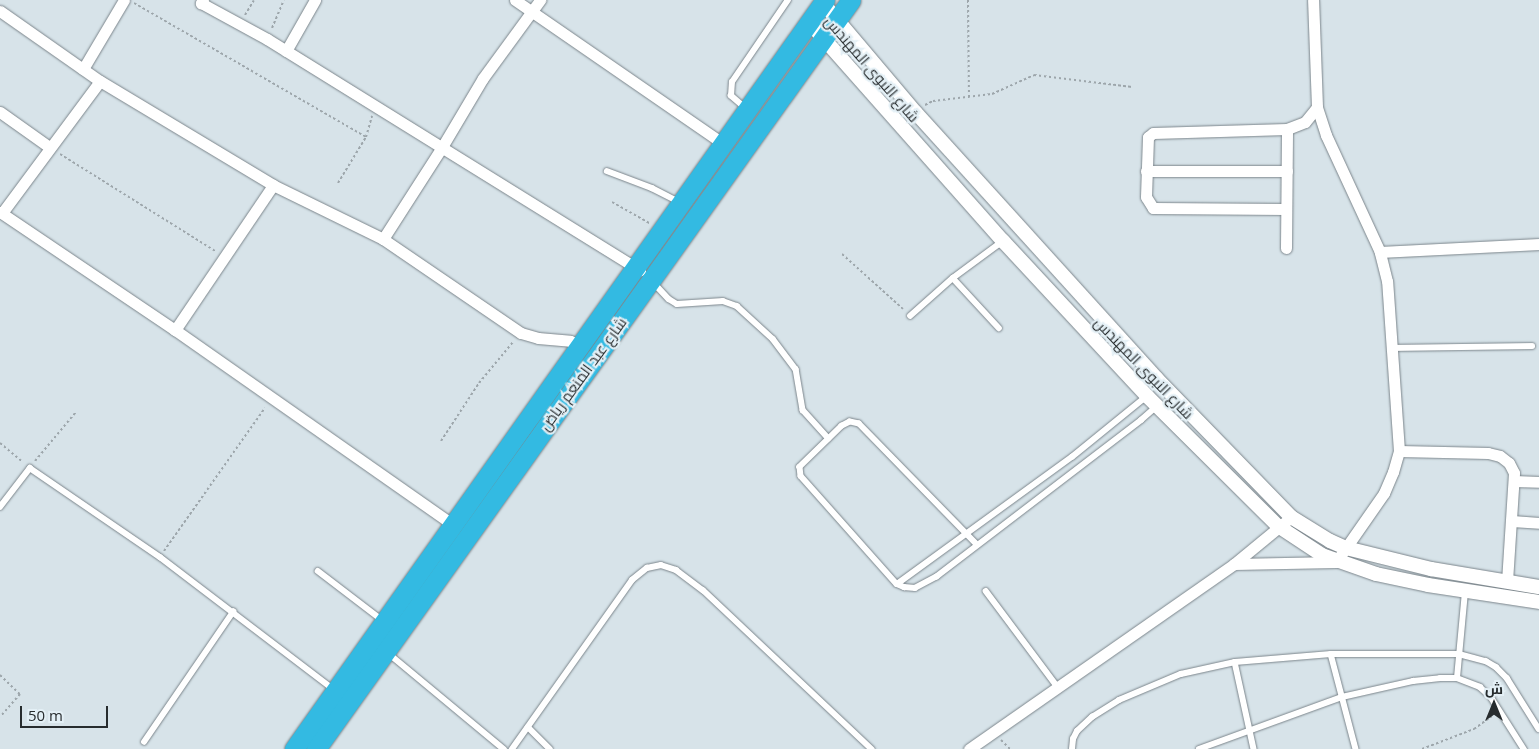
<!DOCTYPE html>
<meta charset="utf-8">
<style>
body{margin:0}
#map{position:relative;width:1539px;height:749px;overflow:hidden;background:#d7e3e9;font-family:"Open Sans",Cairo,sans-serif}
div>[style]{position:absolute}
.path>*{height:2px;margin-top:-1px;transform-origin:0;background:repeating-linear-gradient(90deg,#9da6ab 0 2.5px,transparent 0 5px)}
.roads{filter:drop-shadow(0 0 1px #7b858b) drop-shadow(0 0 1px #7b858b)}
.service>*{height:5.5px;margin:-2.75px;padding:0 2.75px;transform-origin:2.75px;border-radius:2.75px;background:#fff}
.minor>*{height:11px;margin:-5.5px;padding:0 5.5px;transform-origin:5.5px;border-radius:5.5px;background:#fff}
.tertiary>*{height:14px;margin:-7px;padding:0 7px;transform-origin:7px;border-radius:7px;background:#fff}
.trunk>*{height:19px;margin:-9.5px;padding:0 9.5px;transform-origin:9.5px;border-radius:9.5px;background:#33bae2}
span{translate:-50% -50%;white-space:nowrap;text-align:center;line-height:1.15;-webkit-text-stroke:4.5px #e4f0f6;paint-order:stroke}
.street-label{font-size:15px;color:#272c2e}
.north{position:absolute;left:1469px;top:679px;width:50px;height:50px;-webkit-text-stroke:4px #e4f0f6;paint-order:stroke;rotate:0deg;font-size:14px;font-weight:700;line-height:20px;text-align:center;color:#272c2e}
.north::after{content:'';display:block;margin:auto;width:18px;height:22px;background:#272c2e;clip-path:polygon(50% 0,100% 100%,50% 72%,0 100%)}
.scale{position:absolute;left:20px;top:706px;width:88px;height:22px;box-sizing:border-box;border:2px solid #272c2e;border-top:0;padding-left:6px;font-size:15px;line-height:18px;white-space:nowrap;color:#272c2e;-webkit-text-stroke:4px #e4f0f6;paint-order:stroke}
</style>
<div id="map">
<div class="path">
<i style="left:968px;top:0;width:98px;rotate:89.4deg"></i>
<i style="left:134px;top:3px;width:268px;rotate:30deg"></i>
<i style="left:245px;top:15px;width:17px;rotate:-59deg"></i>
<i style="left:272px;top:28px;width:30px;rotate:-67deg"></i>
<i style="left:925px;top:105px;width:9px;rotate:-27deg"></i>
<i style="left:933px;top:101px;width:59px;rotate:-6.8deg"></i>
<i style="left:992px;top:94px;width:46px;rotate:-24.3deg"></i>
<i style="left:1034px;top:75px;width:99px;rotate:7deg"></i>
<i style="left:60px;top:154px;width:183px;rotate:32deg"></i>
<i style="left:338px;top:183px;width:54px;rotate:-58.7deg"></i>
<i style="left:366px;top:137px;width:22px;rotate:-74deg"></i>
<i style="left:612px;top:202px;width:43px;rotate:29.6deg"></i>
<i style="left:842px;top:254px;width:82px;rotate:42deg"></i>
<i style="left:441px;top:441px;width:69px;rotate:-56.8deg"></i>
<i style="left:479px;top:383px;width:53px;rotate:-50.3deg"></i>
<i style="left:0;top:443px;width:30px;rotate:40deg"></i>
<i style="left:35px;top:461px;width:64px;rotate:-50.1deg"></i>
<i style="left:164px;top:551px;width:175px;rotate:-54.8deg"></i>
<i style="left:0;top:675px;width:28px;rotate:44deg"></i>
<i style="left:20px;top:694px;width:30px;rotate:131deg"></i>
<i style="left:1001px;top:740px;width:13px;rotate:45deg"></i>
<i style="left:1422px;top:749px;width:56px;rotate:-21deg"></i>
<i style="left:1474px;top:729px;width:22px;rotate:-36deg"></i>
</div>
<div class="roads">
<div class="service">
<i style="left:746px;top:109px;width:20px;rotate:-139deg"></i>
<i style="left:731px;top:96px;width:14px;rotate:-86deg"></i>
<i style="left:732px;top:82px;width:99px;rotate:-55.7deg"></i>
<i style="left:607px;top:171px;width:48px;rotate:20.7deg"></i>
<i style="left:652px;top:188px;width:30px;rotate:27deg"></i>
<i style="left:953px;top:278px;width:68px;rotate:47.4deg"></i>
<i style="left:653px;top:282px;width:23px;rotate:47deg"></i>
<i style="left:669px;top:299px;width:9px;rotate:32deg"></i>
<i style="left:677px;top:304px;width:46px;rotate:-3.7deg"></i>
<i style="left:723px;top:301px;width:15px;rotate:20deg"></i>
<i style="left:737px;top:306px;width:49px;rotate:42.5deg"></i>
<i style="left:773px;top:339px;width:38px;rotate:53deg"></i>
<i style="left:796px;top:369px;width:42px;rotate:80.3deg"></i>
<i style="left:803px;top:410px;width:38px;rotate:48deg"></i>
<i style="left:910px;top:316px;width:57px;rotate:-41.5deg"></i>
<i style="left:953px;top:278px;width:62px;rotate:-36.5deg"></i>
<i style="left:1392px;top:348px;width:140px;rotate:-0.8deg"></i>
<i style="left:0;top:507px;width:49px;rotate:-52.4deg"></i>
<i style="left:30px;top:468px;width:158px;rotate:34.4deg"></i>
<i style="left:160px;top:557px;width:218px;rotate:37.3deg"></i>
<i style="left:977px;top:545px;width:169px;rotate:-134.3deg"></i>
<i style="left:859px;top:424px;width:9px;rotate:-167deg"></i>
<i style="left:850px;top:422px;width:9px;rotate:153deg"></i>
<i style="left:842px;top:426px;width:59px;rotate:135.7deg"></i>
<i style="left:800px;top:467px;width:9px;rotate:84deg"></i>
<i style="left:801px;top:476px;width:144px;rotate:48.4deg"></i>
<i style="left:897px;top:584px;width:8px;rotate:23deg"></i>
<i style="left:904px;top:587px;width:11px;rotate:5deg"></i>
<i style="left:915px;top:588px;width:24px;rotate:-28deg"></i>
<i style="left:936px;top:577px;width:258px;rotate:-37.4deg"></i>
<i style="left:1141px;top:420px;width:20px;rotate:-41deg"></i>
<i style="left:318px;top:571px;width:81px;rotate:37.4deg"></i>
<i style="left:897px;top:584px;width:216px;rotate:-36deg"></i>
<i style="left:1072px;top:457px;width:97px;rotate:-39.1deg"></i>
<i style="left:986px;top:591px;width:119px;rotate:53.2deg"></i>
<i style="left:387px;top:652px;width:152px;rotate:39.7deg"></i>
<i style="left:1331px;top:654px;width:98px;rotate:75.3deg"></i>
<i style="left:1235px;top:662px;width:89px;rotate:77.7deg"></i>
<i style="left:1457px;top:678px;width:87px;rotate:-84.7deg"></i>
<i style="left:528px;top:727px;width:31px;rotate:45deg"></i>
<i style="left:144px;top:742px;width:158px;rotate:-55.6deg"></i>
<i style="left:512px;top:749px;width:207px;rotate:-54.6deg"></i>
<i style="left:632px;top:580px;width:19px;rotate:-39deg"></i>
<i style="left:647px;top:568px;width:14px;rotate:-12deg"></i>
<i style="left:661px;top:565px;width:16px;rotate:18deg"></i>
<i style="left:676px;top:570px;width:34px;rotate:37deg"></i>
<i style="left:703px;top:590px;width:232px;rotate:43.3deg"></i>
<i style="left:1072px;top:749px;width:10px;rotate:-84deg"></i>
<i style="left:1073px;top:739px;width:9px;rotate:-63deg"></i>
<i style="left:1077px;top:731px;width:21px;rotate:-43deg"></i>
<i style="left:1092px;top:717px;width:32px;rotate:-32deg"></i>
<i style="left:1119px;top:700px;width:67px;rotate:-22.8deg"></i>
<i style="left:1181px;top:674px;width:55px;rotate:-12.5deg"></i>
<i style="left:1235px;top:662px;width:96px;rotate:-4.8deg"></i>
<i style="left:1331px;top:654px;width:128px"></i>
<i style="left:1459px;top:654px;width:28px;rotate:15deg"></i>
<i style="left:1486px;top:661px;width:12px;rotate:31deg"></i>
<i style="left:1496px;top:667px;width:16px;rotate:45deg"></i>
<i style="left:1507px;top:678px;width:60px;rotate:57.9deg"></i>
<i style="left:1199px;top:749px;width:152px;rotate:-20deg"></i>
<i style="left:1342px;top:697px;width:73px;rotate:-12.7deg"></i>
<i style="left:1413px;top:681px;width:27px;rotate:-6deg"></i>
<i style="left:1440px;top:678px;width:17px"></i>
<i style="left:1457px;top:678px;width:25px;rotate:21deg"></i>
<i style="left:1480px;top:687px;width:15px;rotate:42deg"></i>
<i style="left:1491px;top:697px;width:62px;rotate:57.6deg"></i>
</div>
<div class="minor">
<i style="left:203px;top:0;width:4px;rotate:124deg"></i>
<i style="left:201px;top:3px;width:75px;rotate:28.6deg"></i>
<i style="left:267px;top:39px;width:439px;rotate:31.8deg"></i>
<i style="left:515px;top:0;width:254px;rotate:34.6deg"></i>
<i style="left:0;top:11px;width:122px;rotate:35deg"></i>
<i style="left:100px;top:81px;width:202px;rotate:31deg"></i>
<i style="left:273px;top:185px;width:123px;rotate:26.1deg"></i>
<i style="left:383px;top:239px;width:167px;rotate:34.3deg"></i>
<i style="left:521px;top:333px;width:18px;rotate:16deg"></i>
<i style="left:538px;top:338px;width:32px;rotate:5deg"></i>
<i style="left:570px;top:341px;width:12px;rotate:20deg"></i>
<i style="left:286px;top:51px;width:59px;rotate:-60.4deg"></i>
<i style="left:83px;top:69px;width:80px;rotate:-59.3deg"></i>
<i style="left:0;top:112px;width:60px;rotate:35.5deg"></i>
<i style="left:1146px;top:171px;width:141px"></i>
<i style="left:1286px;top:209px;width:133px;rotate:-179.6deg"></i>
<i style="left:1153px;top:208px;width:13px;rotate:-122deg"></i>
<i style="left:1146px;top:197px;width:60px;rotate:-88.1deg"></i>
<i style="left:1148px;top:137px;width:6px;rotate:-39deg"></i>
<i style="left:1153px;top:133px;width:134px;rotate:-1.7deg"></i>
<i style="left:1287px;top:129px;width:19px;rotate:-21deg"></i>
<i style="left:1305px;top:122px;width:19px;rotate:-51deg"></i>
<i style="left:0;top:212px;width:211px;rotate:34deg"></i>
<i style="left:175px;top:330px;width:340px;rotate:35deg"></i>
<i style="left:2px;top:213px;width:164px;rotate:-53.4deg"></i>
<i style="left:383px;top:239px;width:109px;rotate:-57.3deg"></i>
<i style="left:442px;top:147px;width:80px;rotate:-59.3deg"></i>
<i style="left:483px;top:78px;width:97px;rotate:-53.8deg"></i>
<i style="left:1286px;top:248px;width:119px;rotate:-89.5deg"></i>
<i style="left:1380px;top:252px;width:159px;rotate:-2.9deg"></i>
<i style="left:175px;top:330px;width:175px;rotate:-55.9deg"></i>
<i style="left:1399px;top:451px;width:89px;rotate:1.3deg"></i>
<i style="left:1488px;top:453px;width:12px;rotate:14deg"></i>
<i style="left:1500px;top:456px;width:11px;rotate:38deg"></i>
<i style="left:1509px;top:463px;width:11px;rotate:63deg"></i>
<i style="left:1514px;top:473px;width:109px;rotate:93.7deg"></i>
<i style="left:1514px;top:481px;width:25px;rotate:2deg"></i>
<i style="left:1512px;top:521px;width:27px;rotate:4deg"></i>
<i style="left:1234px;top:564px;width:102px;rotate:-1.1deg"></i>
<i style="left:1336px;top:562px;width:84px;rotate:-55.2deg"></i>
<i style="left:1384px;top:493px;width:23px;rotate:-67deg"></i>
<i style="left:1393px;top:472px;width:22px;rotate:-74deg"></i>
<i style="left:1399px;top:451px;width:170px;rotate:-94deg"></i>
<i style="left:1387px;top:281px;width:30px;rotate:-104deg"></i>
<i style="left:1380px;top:252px;width:129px;rotate:-114.8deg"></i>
<i style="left:1326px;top:135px;width:29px;rotate:-108deg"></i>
<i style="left:1317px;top:107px;width:107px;rotate:-92.1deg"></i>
<i style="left:969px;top:749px;width:323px;rotate:-34.9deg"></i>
<i style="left:1234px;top:564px;width:74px;rotate:-39.5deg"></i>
</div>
<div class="tertiary">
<i style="left:823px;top:3px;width:144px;rotate:49.8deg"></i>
<i style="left:916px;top:113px;width:358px;rotate:47.8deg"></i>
<i style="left:1156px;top:378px;width:194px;rotate:45.8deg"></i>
<i style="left:1291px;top:517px;width:46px;rotate:31.6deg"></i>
<i style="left:1330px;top:541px;width:17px;rotate:24deg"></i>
<i style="left:1346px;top:548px;width:88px;rotate:13.9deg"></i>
<i style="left:1431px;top:569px;width:109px;rotate:9.5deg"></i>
<i style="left:809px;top:22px;width:293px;rotate:48.5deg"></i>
<i style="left:1003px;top:241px;width:212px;rotate:47.1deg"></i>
<i style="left:1147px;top:396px;width:185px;rotate:44.8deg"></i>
<i style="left:1278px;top:526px;width:53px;rotate:33.4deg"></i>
<i style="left:1322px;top:555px;width:57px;rotate:19.4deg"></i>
<i style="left:1376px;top:574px;width:53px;rotate:11.9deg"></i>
<i style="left:1428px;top:585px;width:112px;rotate:8.7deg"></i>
</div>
<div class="trunk">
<i style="left:294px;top:749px;width:918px;rotate:-54.67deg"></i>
<i style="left:316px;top:749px;width:920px;rotate:-54.46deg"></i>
</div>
</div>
<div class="street-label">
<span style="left:872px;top:69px;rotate:49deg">شارع النبوى المهندس</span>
<span style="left:1144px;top:368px;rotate:46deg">شارع النبوى المهندس</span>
<span style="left:583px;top:374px;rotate:-54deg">شارع عبد المنعم رياض</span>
</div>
<div class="north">ش</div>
<div class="scale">50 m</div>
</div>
